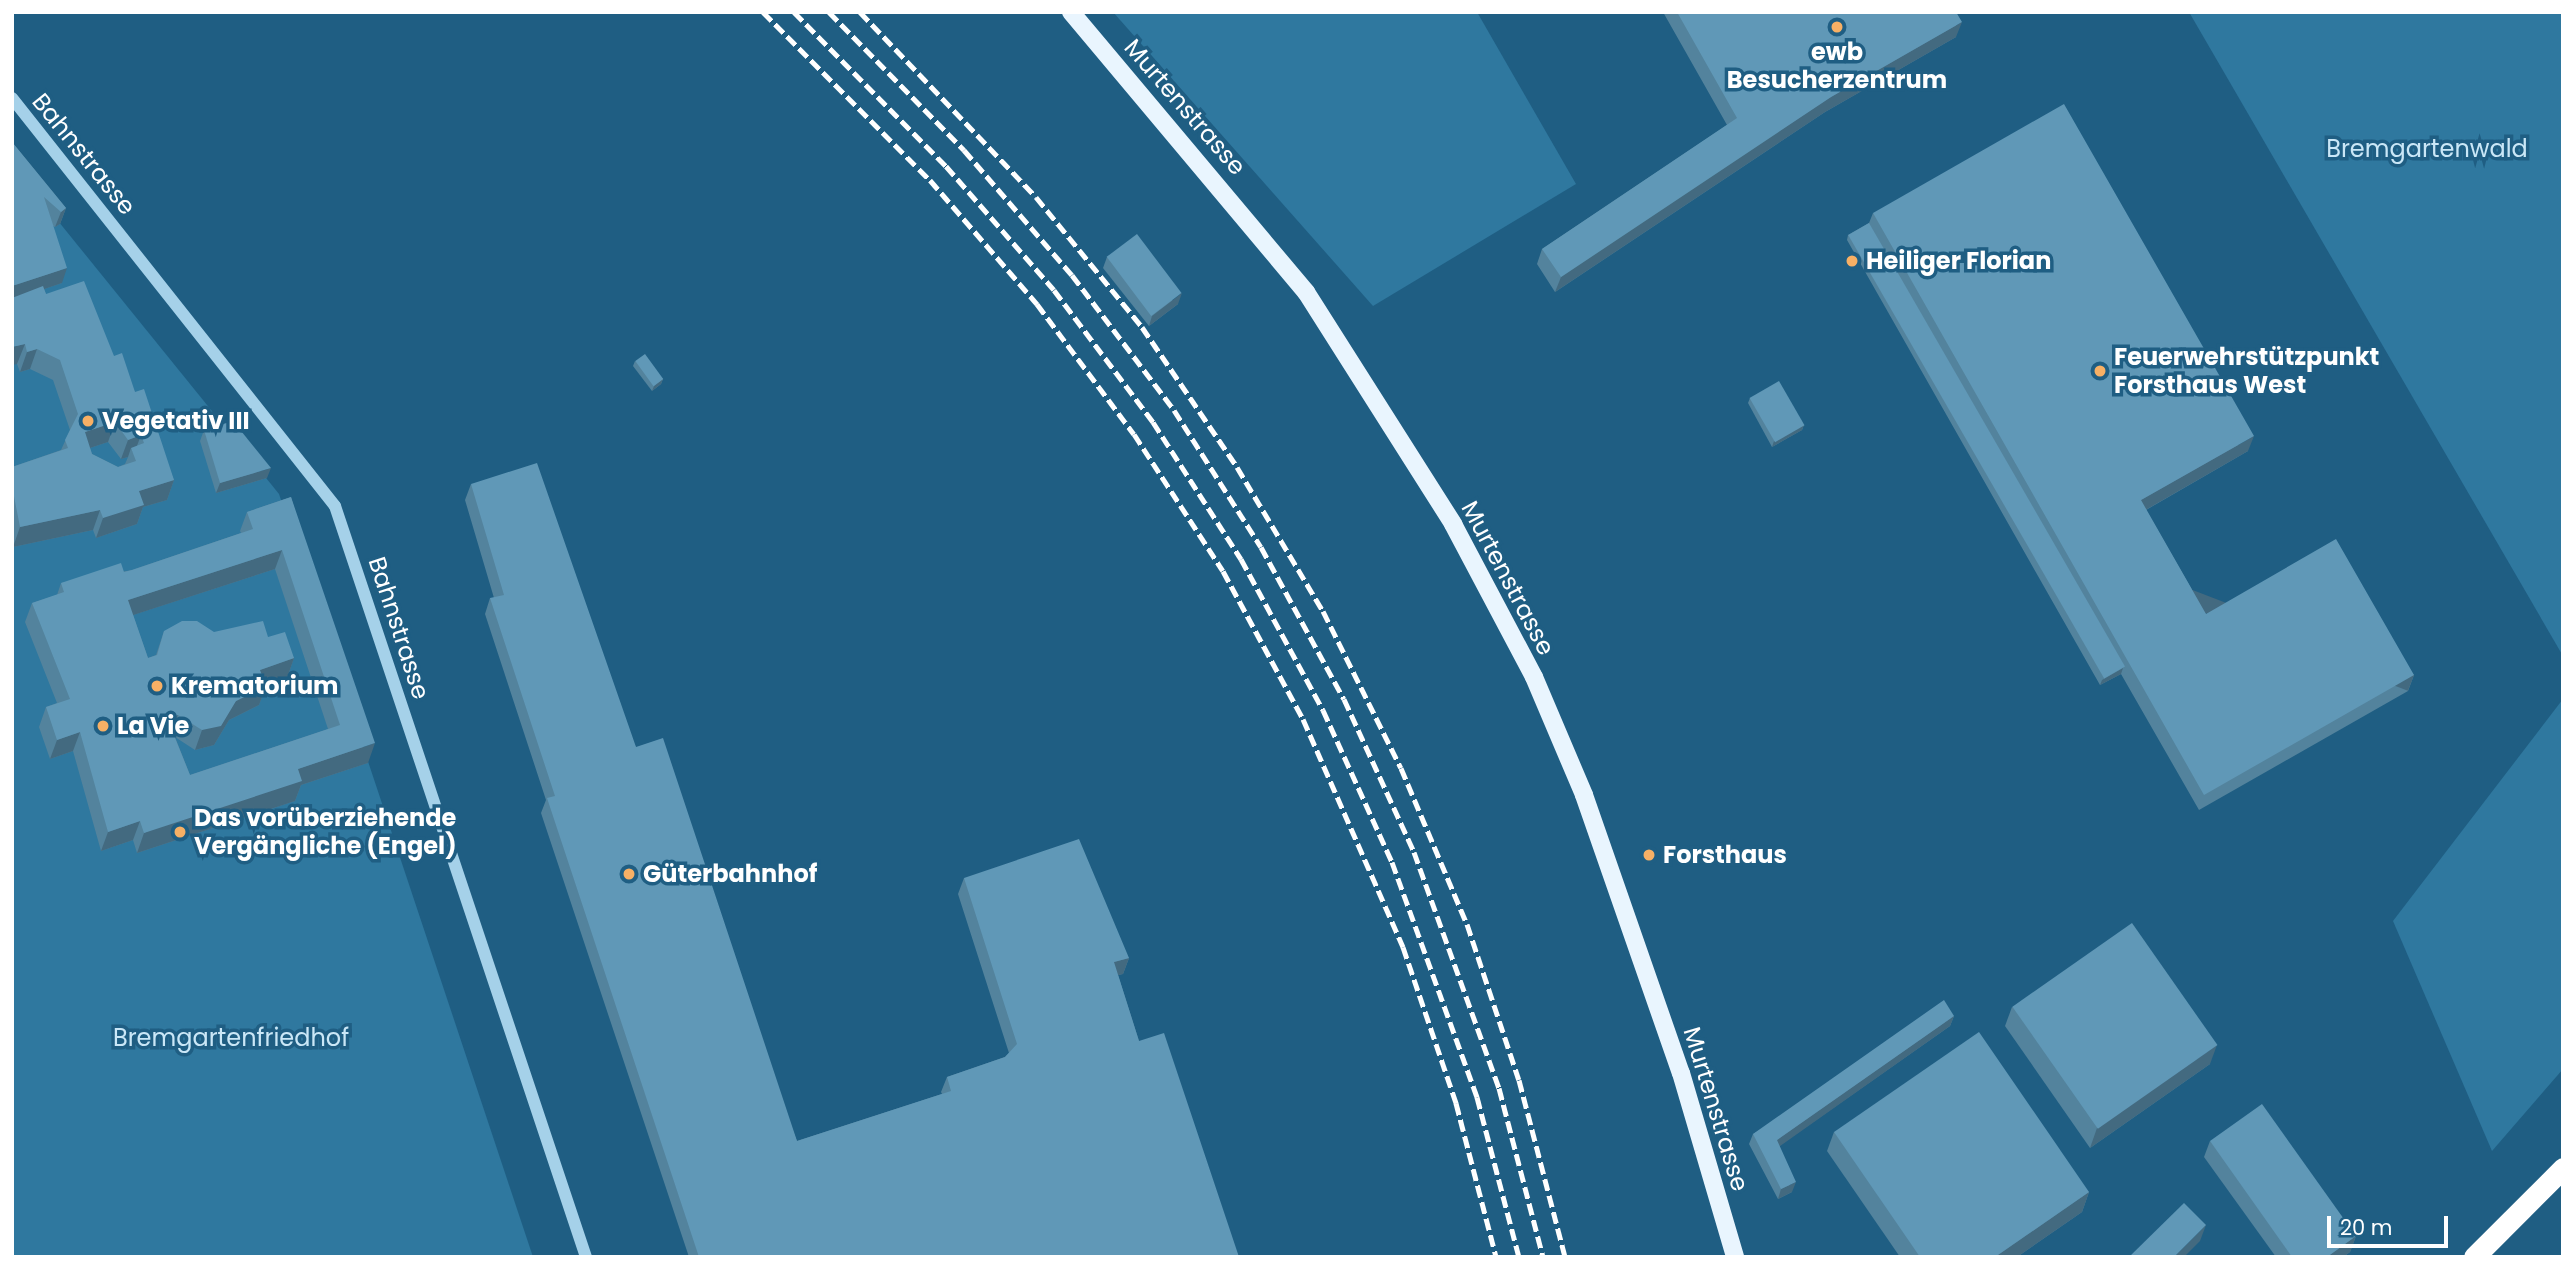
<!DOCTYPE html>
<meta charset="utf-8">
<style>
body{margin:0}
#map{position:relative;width:2575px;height:1269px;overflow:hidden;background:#1f5e83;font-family:Poppins,sans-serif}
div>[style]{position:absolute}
.green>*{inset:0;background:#2f789f}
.minor>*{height:12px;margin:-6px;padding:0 6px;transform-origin:6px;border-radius:6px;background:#a5d1e9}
.major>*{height:18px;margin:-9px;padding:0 9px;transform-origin:9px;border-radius:9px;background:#e9f5fe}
.highway>*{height:21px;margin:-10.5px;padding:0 10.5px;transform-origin:10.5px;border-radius:10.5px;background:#fff}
.rail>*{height:5px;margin-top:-2.5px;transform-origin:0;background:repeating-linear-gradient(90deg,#fff 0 12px,transparent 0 17px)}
.wall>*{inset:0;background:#53839d}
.shaded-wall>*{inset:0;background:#436a80;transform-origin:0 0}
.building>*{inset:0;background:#6098b7;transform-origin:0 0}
.dots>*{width:19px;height:19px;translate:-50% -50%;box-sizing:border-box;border:4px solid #1f5e83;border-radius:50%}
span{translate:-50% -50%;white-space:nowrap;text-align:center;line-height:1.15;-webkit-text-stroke:7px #1f5e83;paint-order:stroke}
.poi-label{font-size:24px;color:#fff;font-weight:700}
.left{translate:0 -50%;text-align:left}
.street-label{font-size:24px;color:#fff}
.park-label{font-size:24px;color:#cae7f7}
.frame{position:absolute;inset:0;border:14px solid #fff;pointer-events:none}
.scale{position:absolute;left:2327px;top:1216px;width:121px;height:32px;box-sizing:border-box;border:4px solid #fff;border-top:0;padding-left:9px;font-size:21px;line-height:24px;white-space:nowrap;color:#fff;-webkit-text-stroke:5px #1f5e83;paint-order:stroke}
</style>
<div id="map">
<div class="green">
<i style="clip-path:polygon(1113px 12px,1477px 12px,1576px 184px,1373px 306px)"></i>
<i style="clip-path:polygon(2189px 12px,2563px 12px,2563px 656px)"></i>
<i style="clip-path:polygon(12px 164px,279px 494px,533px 1257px,12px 1257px)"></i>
<i style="clip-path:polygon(2563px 699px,2563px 1069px,2492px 1151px,2393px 921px)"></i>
</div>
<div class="minor">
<i style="left:12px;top:98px;width:520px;rotate:51.63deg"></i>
<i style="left:335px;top:506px;width:792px;rotate:71.52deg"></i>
</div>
<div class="major">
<i style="left:1071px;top:12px;width:366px;rotate:50deg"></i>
<i style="left:1306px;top:292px;width:275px;rotate:57.6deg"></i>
<i style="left:1453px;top:524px;width:173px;rotate:62.1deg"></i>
<i style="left:1534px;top:677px;width:128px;rotate:67deg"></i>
<i style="left:1584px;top:795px;width:294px;rotate:70.8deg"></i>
<i style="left:1681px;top:1073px;width:192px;rotate:73.6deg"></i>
</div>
<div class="highway">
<i style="left:2474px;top:1257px;width:126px;rotate:-45deg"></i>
</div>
<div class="rail">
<i style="left:763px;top:12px;width:237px;rotate:45.2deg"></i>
<i style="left:930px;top:180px;width:164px;rotate:49.2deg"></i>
<i style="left:1037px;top:304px;width:162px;rotate:53.3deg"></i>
<i style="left:1134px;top:434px;width:163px;rotate:57deg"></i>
<i style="left:1223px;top:571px;width:168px;rotate:61.6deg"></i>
<i style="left:1303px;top:719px;width:249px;rotate:66.3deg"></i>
<i style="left:1403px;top:947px;width:165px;rotate:71.2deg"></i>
<i style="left:1456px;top:1103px;width:159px;rotate:75.4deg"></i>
<i style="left:794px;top:12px;width:216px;rotate:45.4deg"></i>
<i style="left:946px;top:166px;width:164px;rotate:48.9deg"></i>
<i style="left:1054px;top:290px;width:165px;rotate:53.1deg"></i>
<i style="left:1153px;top:422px;width:163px;rotate:57.3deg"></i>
<i style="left:1241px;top:559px;width:172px;rotate:61.5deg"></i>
<i style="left:1323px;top:710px;width:167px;rotate:65.6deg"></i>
<i style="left:1392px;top:862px;width:250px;rotate:70.1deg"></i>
<i style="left:1477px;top:1097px;width:165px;rotate:75.3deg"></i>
<i style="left:829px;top:12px;width:193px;rotate:45.6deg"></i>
<i style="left:964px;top:150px;width:165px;rotate:49.2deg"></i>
<i style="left:1072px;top:275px;width:169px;rotate:52.9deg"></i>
<i style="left:1174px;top:410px;width:162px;rotate:57.6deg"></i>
<i style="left:1261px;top:547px;width:173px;rotate:61.4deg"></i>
<i style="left:1344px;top:699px;width:168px;rotate:65.4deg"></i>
<i style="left:1414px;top:852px;width:251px;rotate:70.2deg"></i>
<i style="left:1499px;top:1088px;width:175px;rotate:75.4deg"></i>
<i style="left:860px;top:12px;width:255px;rotate:46.4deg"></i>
<i style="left:1036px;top:197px;width:168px;rotate:50.8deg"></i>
<i style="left:1142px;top:327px;width:169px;rotate:55.8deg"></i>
<i style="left:1237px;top:467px;width:168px;rotate:59.2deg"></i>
<i style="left:1323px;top:611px;width:175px;rotate:63.6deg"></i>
<i style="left:1401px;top:768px;width:169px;rotate:67.1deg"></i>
<i style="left:1467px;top:924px;width:164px;rotate:71.6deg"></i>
<i style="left:1519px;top:1080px;width:183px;rotate:75.4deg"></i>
</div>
<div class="wall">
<i style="clip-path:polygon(1663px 12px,1956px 12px,1956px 37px,1825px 112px,1555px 292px,1537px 264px,1542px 249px,1727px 125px)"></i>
<i style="clip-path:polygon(evenodd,12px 142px,66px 208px,60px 224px,55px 227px,53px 226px,62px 283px,44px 289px,46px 294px,114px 356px,135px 392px,174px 480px,167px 500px,143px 507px,137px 524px,96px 538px,93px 530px,13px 547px,12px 542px,12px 467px,61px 450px,70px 430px,53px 380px,30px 369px,20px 372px,17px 364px,12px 142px,108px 442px,121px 459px,128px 457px,125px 464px,118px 467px,92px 454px,90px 448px,108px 442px)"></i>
<i style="clip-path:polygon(1873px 213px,2248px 451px,2146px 510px,2206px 614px,2414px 675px,2408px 691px,2199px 810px,2121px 674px,2100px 685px,1847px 240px,1848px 235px,1869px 223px)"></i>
<i style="clip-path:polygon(1107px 257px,1178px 304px,1149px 326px,1103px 268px)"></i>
<i style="clip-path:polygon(635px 361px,663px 379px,661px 384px,652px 391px,633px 366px)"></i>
<i style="clip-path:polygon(1750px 398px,1804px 425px,1802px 430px,1772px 447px,1748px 403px)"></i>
<i style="clip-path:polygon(204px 430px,267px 478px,216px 493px,200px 441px)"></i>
<i style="clip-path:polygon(471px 484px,636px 747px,797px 1141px,942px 1094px,941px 1092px,947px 1077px,1005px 1057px,1009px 1053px,958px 894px,964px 878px,1129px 958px,1123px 974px,1118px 975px,1139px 1041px,1239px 1257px,689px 1257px,541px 813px,546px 800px,485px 614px,490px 598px,494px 598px,465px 500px)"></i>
<i style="clip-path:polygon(evenodd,291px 497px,368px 763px,301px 785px,295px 801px,137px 853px,133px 840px,101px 851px,73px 751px,50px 759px,39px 727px,46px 707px,57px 703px,25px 622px,32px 603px,57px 595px,61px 583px,132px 570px,241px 533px,240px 531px,247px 512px,291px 497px,275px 569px,328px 729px,190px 775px,175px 737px,195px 750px,214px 745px,229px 720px,259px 705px,266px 685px,287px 678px,294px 658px,268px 637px,214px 632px,164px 631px,156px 655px,148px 658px,133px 615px,275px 569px)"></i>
<i style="clip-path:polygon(2012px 1007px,2210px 1064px,2090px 1148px,2005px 1026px)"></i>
<i style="clip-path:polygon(1954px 1016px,1950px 1026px,1779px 1146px,1792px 1192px,1778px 1199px,1749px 1144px,1753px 1134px)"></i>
<i style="clip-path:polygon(1834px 1132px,2089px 1192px,2082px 1212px,2017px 1257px,1900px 1257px,1827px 1151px)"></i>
<i style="clip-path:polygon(2210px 1141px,2356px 1236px,2350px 1252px,2343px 1257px,2276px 1257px,2204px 1157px)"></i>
</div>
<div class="shaded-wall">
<i style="clip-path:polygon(1962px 22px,1956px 37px,1825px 112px,1555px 292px,1561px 277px,1831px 97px)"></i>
<i style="clip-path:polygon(66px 208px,60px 224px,55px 227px,61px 212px)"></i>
<i style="clip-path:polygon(67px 268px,62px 283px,12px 300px,12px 286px)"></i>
<i style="clip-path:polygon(1182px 293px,1178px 304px,1149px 326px,1152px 316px)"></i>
<i style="clip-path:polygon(25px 344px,17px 364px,12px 365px,12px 347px)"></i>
<i style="clip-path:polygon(37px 349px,30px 369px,20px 372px,27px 352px)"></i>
<i style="clip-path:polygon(663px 379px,661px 384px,652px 391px,654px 386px)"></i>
<i style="clip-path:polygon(115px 422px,108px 442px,78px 452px,85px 432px)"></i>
<i style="clip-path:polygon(1804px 425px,1802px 430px,1772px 447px,1774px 441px)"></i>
<i style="clip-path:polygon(141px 435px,134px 454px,131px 448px,128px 457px,121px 459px,128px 440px)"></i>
<i style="clip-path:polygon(2254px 436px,2248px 451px,2135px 516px,2141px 500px)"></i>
<i style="clip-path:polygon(271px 468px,267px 478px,216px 493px,220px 483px)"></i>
<i style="clip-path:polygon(174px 480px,167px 500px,143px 507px,137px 524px,96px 538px,103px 518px,139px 491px)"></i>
<i style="clip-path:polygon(100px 510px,93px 530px,13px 547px,20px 527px)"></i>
<i style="clip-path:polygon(282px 550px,275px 569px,121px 619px,128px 600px)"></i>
<i style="clip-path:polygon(294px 658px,287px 678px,253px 689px,260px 670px)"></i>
<i style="clip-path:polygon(2123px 668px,2121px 674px,2100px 685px,2102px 680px)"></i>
<i style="left:2414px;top:675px;width:17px;height:242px;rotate:111deg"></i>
<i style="clip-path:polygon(266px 686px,259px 705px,229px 720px,214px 745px,195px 750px,202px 730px,236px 701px)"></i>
<i style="clip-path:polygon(178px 715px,170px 734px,167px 718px)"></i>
<i style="clip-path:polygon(80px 732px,73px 751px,50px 759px,57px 740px)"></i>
<i style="clip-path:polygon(375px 743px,368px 763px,301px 785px,295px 801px,137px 853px,144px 833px,298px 769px)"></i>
<i style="clip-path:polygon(140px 821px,133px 840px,101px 851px,108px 832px)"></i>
<i style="clip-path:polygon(1129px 958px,1123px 974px,1108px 977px,1114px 962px)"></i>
<i style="clip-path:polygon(1954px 1016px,1950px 1026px,1773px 1151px,1777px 1140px)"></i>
<i style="clip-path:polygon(2217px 1045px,2210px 1064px,2090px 1148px,2097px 1128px)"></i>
<i style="clip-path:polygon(1796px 1182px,1792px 1192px,1778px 1199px,1781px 1189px)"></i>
<i style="clip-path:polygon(2089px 1192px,2082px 1212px,2017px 1257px,1995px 1257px)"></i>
<i style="clip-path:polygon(2206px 1225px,2200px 1241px,2184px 1257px,2174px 1257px)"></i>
<i style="clip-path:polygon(2356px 1236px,2350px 1252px,2343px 1257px,2327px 1257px)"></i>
</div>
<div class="building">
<i style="clip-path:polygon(1677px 12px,1956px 12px,1962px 22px,1831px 97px,1561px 277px,1542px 249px,1737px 118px)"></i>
<i style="clip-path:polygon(2064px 104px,2254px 436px,2141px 500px,2206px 614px,2336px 539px,2414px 675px,2204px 795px,1873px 213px)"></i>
<i style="clip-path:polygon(12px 142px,66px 208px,61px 212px,44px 197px,67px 268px,12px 286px)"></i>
<i style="left:1869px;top:223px;width:512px;height:24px;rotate:60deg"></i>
<i style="left:1137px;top:234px;width:74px;height:38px;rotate:53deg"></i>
<i style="clip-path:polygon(evenodd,84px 281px,114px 356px,122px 353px,135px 392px,144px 389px,174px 480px,139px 491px,144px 505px,103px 518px,100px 510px,20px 527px,12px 486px,12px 467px,68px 448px,65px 440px,78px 414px,60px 360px,37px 349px,27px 352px,25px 344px,12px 347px,12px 298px,43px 286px,46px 294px,84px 281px,115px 422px,128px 440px,141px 435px,144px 443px,131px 448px,136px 461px,118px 467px,92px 454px,85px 432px,115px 422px)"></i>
<i style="left:645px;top:354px;width:31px;height:12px;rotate:54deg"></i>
<i style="left:1779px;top:381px;width:51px;height:34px;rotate:60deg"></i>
<i style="clip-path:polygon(233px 421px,271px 468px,220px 483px,204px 430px)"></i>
<i style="clip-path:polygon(537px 463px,636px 747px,663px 738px,797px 1141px,951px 1091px,947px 1077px,1005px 1057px,1017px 1044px,964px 878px,1079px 839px,1129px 958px,1114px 962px,1139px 1041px,1164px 1033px,1239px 1257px,699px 1257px,547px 798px,555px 796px,490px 598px,504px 595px,471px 484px)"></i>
<i style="clip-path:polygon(evenodd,291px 497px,375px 743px,298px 769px,302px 781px,144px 833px,140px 821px,108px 832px,80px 732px,57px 740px,46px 707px,70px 699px,32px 603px,64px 592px,61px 583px,121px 563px,124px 572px,132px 570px,253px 529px,247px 512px,291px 497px,282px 550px,340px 725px,190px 775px,167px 718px,178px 715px,202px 730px,221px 726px,236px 701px,266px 686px,260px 670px,294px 658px,285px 632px,268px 637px,263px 621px,214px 632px,197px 621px,182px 621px,164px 631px,157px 655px,148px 658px,128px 600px,282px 550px)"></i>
<i style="left:2132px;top:923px;width:149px;height:146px;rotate:55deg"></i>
<i style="clip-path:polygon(1944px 1000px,1954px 1016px,1777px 1140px,1796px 1182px,1781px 1189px,1753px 1134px)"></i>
<i style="clip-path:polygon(1979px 1032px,2089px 1192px,1995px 1257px,1920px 1257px,1834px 1132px)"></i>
<i style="clip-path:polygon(2262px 1104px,2356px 1236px,2327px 1257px,2292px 1257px,2210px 1141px)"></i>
<i style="clip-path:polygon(2184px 1203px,2206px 1225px,2174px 1257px,2129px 1257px)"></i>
</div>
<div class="dots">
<i style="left:1837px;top:27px;background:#f7b065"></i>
<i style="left:1852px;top:261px;background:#f7b065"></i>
<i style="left:2100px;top:371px;background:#f7b065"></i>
<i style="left:88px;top:421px;background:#f7b065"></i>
<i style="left:157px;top:686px;background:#f7b065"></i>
<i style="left:103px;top:726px;background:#f7b065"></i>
<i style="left:180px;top:832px;background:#f7b065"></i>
<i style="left:1649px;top:855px;background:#f7b065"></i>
<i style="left:629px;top:874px;background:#f7b065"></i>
</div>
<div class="poi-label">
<span style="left:1837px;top:66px">ewb<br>Besucherzentrum</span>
<span class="left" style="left:1866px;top:261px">Heiliger Florian</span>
<span class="left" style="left:2114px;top:371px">Feuerwehrstützpunkt<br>Forsthaus West</span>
<span class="left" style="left:102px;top:421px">Vegetativ III</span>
<span class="left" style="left:171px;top:686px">Krematorium</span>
<span class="left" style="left:117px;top:726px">La Vie</span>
<span class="left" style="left:194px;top:832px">Das vorüberziehende<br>Vergängliche (Engel)</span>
<span class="left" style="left:1663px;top:855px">Forsthaus</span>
<span class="left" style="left:643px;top:874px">Güterbahnhof</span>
</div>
<div class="street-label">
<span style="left:1185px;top:107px;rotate:49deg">Murtenstrasse</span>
<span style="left:84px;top:154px;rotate:51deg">Bahnstrasse</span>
<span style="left:1508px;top:578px;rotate:62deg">Murtenstrasse</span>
<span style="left:399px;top:628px;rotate:72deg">Bahnstrasse</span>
<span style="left:1716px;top:1109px;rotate:73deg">Murtenstrasse</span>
</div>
<div class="park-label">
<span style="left:2427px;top:149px">Bremgartenwald</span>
<span style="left:231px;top:1038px">Bremgartenfriedhof</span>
</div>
<div class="frame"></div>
<div class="scale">20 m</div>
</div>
